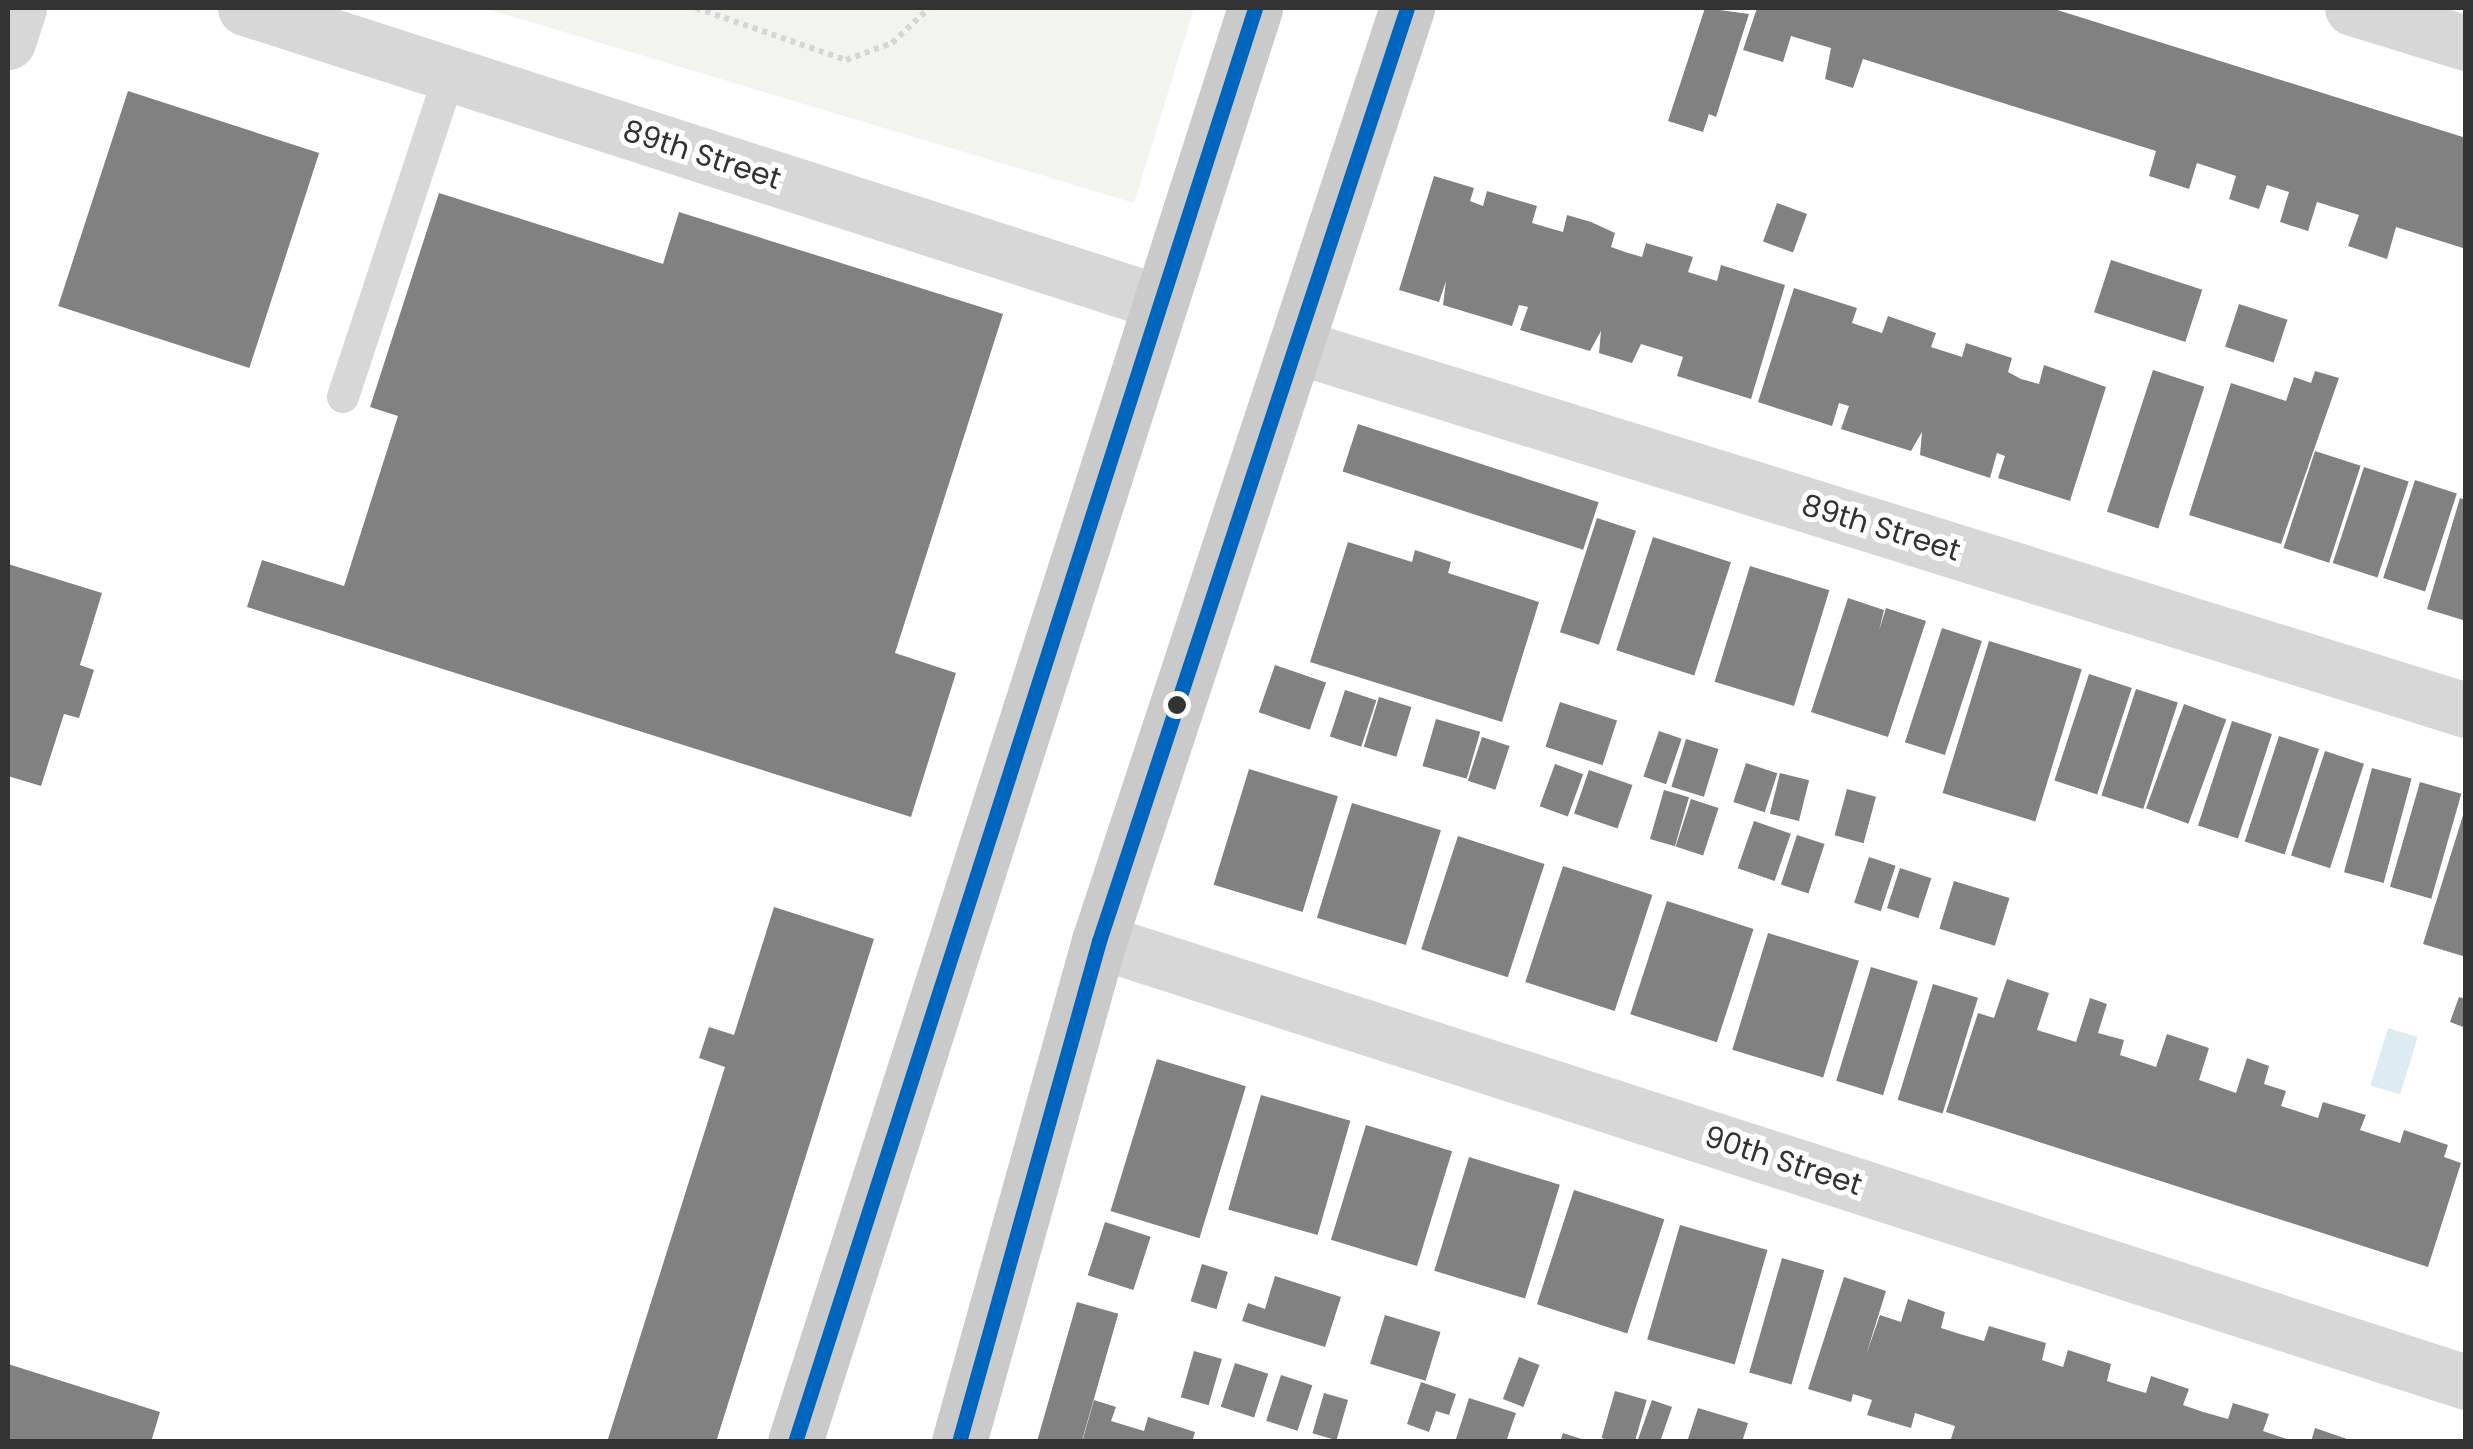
<!DOCTYPE html>
<style>
body{margin:0}
#map{position:relative;width:2473px;height:1449px;overflow:hidden;background:#fff;font-family:Poppins,sans-serif}
div>[style]{position:absolute}
.green>*{inset:0;background:#f1f5ed}
.water>*{inset:0;background:#ddebf3;transform-origin:0 0}
.building>*{inset:0;background:#818181;transform-origin:0 0}
.path>*{height:6px;margin-top:-3px;transform-origin:0;background:repeating-linear-gradient(90deg,#d6d6d6 0 5px,transparent 0 10px)}
.lane>*{height:32px;margin:-16px;padding:0 16px;transform-origin:16px;border-radius:16px;background:#d7d7d7}
.street>*{height:55px;margin:-27.5px;padding:0 27.5px;transform-origin:27.5px;border-radius:27.5px;background:#d7d7d7}
.primary>*{height:55px;margin:-27.5px;padding:0 27.5px;transform-origin:27.5px;border-radius:27.5px;background:#cacaca}
.bus-1>*{height:15px;margin:-7.5px;padding:0 7.5px;transform-origin:7.5px;border-radius:7.5px;background:#0065bd}
.dots>*{width:28px;height:28px;translate:-50% -50%;box-sizing:border-box;border:5px solid #fff;border-radius:50%}
span{translate:-50% -50%;white-space:nowrap;text-align:center;line-height:1.15;-webkit-text-stroke:10px #fff;paint-order:stroke}
.street-label{font-size:30px;color:#333}
.frame{position:absolute;inset:0;border:10px solid #333;pointer-events:none}
</style>
<div id="map">
<div class="green">
<i style="clip-path:polygon(484px 8px,1194px 8px,1134px 203px)"></i>
</div>
<div class="water">
<i style="left:2388px;top:1028px;width:31px;height:60px;rotate:17deg"></i>
</div>
<div class="building">
<i style="clip-path:polygon(1705px 8px,1749px 14px,1716px 117px,1709px 114px,1703px 132px,1668px 121px)"></i>
<i style="clip-path:polygon(1757px 8px,2051px 8px,2466px 138px,2466px 249px,2396px 227px,2387px 259px,2348px 246px,2359px 215px,2317px 202px,2308px 231px,2280px 222px,2289px 192px,2267px 185px,2259px 209px,2229px 199px,2236px 176px,2197px 163px,2189px 189px,2149px 176px,2156px 151px,1863px 59px,1853px 88px,1825px 79px,1831px 48px,1791px 36px,1783px 62px,1743px 50px)"></i>
<i style="left:128px;top:91px;width:201px;height:226px;rotate:18deg"></i>
<i style="clip-path:polygon(1434px 176px,1474px 188px,1470px 201px,1483px 206px,1487px 191px,1537px 206px,1532px 223px,1563px 232px,1567px 215px,1591px 222px,1615px 233px,1611px 247px,1625px 252px,1642px 257px,1646px 243px,1693px 257px,1688px 272px,1717px 281px,1721px 265px,1785px 285px,1751px 399px,1677px 376px,1683px 357px,1641px 344px,1632px 363px,1599px 353px,1601px 331px,1590px 351px,1520px 330px,1528px 307px,1519px 305px,1512px 326px,1443px 305px,1446px 281px,1439px 302px,1399px 290px)"></i>
<i style="clip-path:polygon(439px 193px,663px 264px,679px 212px,1003px 314px,895px 653px,956px 673px,911px 817px,247px 607px,262px 560px,344px 586px,398px 416px,370px 407px)"></i>
<i style="left:1777px;top:203px;width:32px;height:41px;rotate:20deg"></i>
<i style="left:2111px;top:260px;width:96px;height:55px;rotate:18deg"></i>
<i style="clip-path:polygon(1794px 288px,1857px 308px,1852px 323px,1882px 333px,1888px 316px,1936px 333px,1931px 347px,1962px 357px,1966px 343px,2012px 358px,2008px 372px,2021px 379px,2039px 384px,2044px 365px,2106px 387px,2070px 501px,1998px 478px,2005px 456px,1997px 453px,1990px 478px,1920px 455px,1922px 432px,1911px 451px,1841px 429px,1849px 406px,1839px 403px,1832px 426px,1758px 402px)"></i>
<i style="left:2239px;top:304px;width:51px;height:45px;rotate:18deg"></i>
<i style="left:2153px;top:370px;width:54px;height:149px;rotate:18deg"></i>
<i style="clip-path:polygon(2315px 371px,2339px 378px,2281px 544px,2189px 515px,2231px 383px,2286px 401px,2294px 377px,2311px 383px)"></i>
<i style="left:1358px;top:424px;width:253px;height:50px;rotate:18deg"></i>
<i style="left:2315px;top:451px;width:48px;height:102px;rotate:18deg"></i>
<i style="left:2364px;top:467px;width:47px;height:101px;rotate:18deg"></i>
<i style="left:2415px;top:480px;width:44px;height:103px;rotate:18deg"></i>
<i style="clip-path:polygon(2460px 498px,2466px 500px,2466px 621px,2427px 609px)"></i>
<i style="left:1597px;top:518px;width:41px;height:120px;rotate:18deg"></i>
<i style="left:1653px;top:537px;width:82px;height:119px;rotate:18deg"></i>
<i style="clip-path:polygon(1348px 542px,1412px 562px,1415px 550px,1451px 562px,1448px 573px,1539px 602px,1502px 722px,1310px 662px)"></i>
<i style="clip-path:polygon(8px 564px,102px 593px,80px 665px,94px 670px,79px 718px,64px 714px,41px 786px,8px 776px)"></i>
<i style="left:1750px;top:566px;width:83px;height:121px;rotate:17deg"></i>
<i style="clip-path:polygon(1848px 598px,1884px 610px,1879px 631px,1886px 608px,1926px 621px,1888px 737px,1811px 712px)"></i>
<i style="left:1942px;top:628px;width:42px;height:120px;rotate:18deg"></i>
<i style="left:1989px;top:641px;width:97px;height:159px;rotate:17deg"></i>
<i style="left:1275px;top:665px;width:54px;height:50px;rotate:19deg"></i>
<i style="left:2089px;top:674px;width:45px;height:112px;rotate:18deg"></i>
<i style="left:2136px;top:689px;width:44px;height:112px;rotate:18deg"></i>
<i style="left:1345px;top:690px;width:33px;height:49px;rotate:18deg"></i>
<i style="left:1379px;top:697px;width:34px;height:52px;rotate:17deg"></i>
<i style="left:1560px;top:702px;width:60px;height:47px;rotate:18deg"></i>
<i style="left:2184px;top:704px;width:45px;height:111px;rotate:20deg"></i>
<i style="left:1436px;top:719px;width:46px;height:49px;rotate:16deg"></i>
<i style="left:2232px;top:721px;width:42px;height:110px;rotate:18deg"></i>
<i style="left:1659px;top:731px;width:24px;height:48px;rotate:19deg"></i>
<i style="left:2279px;top:736px;width:42px;height:111px;rotate:18deg"></i>
<i style="left:1482px;top:737px;width:29px;height:46px;rotate:18deg"></i>
<i style="left:1686px;top:739px;width:34px;height:50px;rotate:17deg"></i>
<i style="left:2325px;top:751px;width:41px;height:110px;rotate:18deg"></i>
<i style="left:1746px;top:763px;width:33px;height:41px;rotate:18deg"></i>
<i style="left:1555px;top:764px;width:30px;height:45px;rotate:20deg"></i>
<i style="left:2372px;top:768px;width:41px;height:108px;rotate:15deg"></i>
<i style="left:1249px;top:769px;width:93px;height:121px;rotate:17deg"></i>
<i style="left:1589px;top:770px;width:46px;height:46px;rotate:19deg"></i>
<i style="left:1780px;top:773px;width:30px;height:42px;rotate:14deg"></i>
<i style="left:2420px;top:782px;width:43px;height:109px;rotate:16deg"></i>
<i style="left:1847px;top:789px;width:30px;height:48px;rotate:15deg"></i>
<i style="left:1664px;top:790px;width:26px;height:51px;rotate:16deg"></i>
<i style="left:1691px;top:799px;width:29px;height:50px;rotate:18deg"></i>
<i style="left:1352px;top:803px;width:93px;height:120px;rotate:17deg"></i>
<i style="clip-path:polygon(2465px 809px,2466px 809px,2466px 957px,2423px 944px)"></i>
<i style="left:1754px;top:821px;width:39px;height:50px;rotate:19deg"></i>
<i style="left:1797px;top:835px;width:29px;height:52px;rotate:18deg"></i>
<i style="left:1458px;top:836px;width:91px;height:119px;rotate:18deg"></i>
<i style="left:1869px;top:857px;width:28px;height:48px;rotate:18deg"></i>
<i style="left:1563px;top:866px;width:94px;height:122px;rotate:18deg"></i>
<i style="left:1900px;top:868px;width:33px;height:42px;rotate:18deg"></i>
<i style="left:1954px;top:881px;width:58px;height:50px;rotate:17deg"></i>
<i style="left:1667px;top:901px;width:91px;height:119px;rotate:18deg"></i>
<i style="clip-path:polygon(774px 907px,874px 939px,716px 1442px,607px 1442px,725px 1067px,699px 1058px,709px 1027px,734px 1035px)"></i>
<i style="left:1768px;top:933px;width:95px;height:122px;rotate:17deg"></i>
<i style="left:1871px;top:967px;width:49px;height:119px;rotate:17deg"></i>
<i style="clip-path:polygon(2007px 979px,2049px 993px,2037px 1030px,2076px 1042px,2090px 998px,2107px 1004px,2098px 1033px,2124px 1040px,2120px 1055px,2156px 1067px,2167px 1034px,2209px 1048px,2199px 1080px,2236px 1093px,2247px 1058px,2269px 1066px,2264px 1084px,2286px 1091px,2281px 1106px,2318px 1118px,2323px 1102px,2366px 1115px,2360px 1130px,2400px 1143px,2404px 1130px,2448px 1145px,2444px 1157px,2461px 1163px,2428px 1267px,1946px 1112px,1978px 1013px,1994px 1018px)"></i>
<i style="left:1933px;top:984px;width:47px;height:121px;rotate:17deg"></i>
<i style="clip-path:polygon(2459px 997px,2466px 999px,2466px 1028px,2450px 1022px)"></i>
<i style="left:1157px;top:1059px;width:93px;height:159px;rotate:17deg"></i>
<i style="left:1261px;top:1095px;width:93px;height:119px;rotate:16deg"></i>
<i style="left:1366px;top:1125px;width:90px;height:120px;rotate:17deg"></i>
<i style="left:1469px;top:1157px;width:95px;height:119px;rotate:17deg"></i>
<i style="left:1574px;top:1190px;width:95px;height:120px;rotate:18deg"></i>
<i style="left:1105px;top:1222px;width:48px;height:56px;rotate:18deg"></i>
<i style="left:1680px;top:1225px;width:91px;height:119px;rotate:16deg"></i>
<i style="left:1782px;top:1258px;width:44px;height:119px;rotate:16deg"></i>
<i style="left:1202px;top:1264px;width:27px;height:39px;rotate:17deg"></i>
<i style="clip-path:polygon(1275px 1276px,1341px 1297px,1325px 1347px,1242px 1321px,1248px 1303px,1265px 1309px)"></i>
<i style="clip-path:polygon(1844px 1277px,1886px 1291px,1866px 1355px,1880px 1315px,1901px 1322px,1908px 1299px,1945px 1312px,1941px 1328px,1960px 1334px,1984px 1341px,1989px 1326px,2046px 1343px,2042px 1360px,2063px 1367px,2068px 1350px,2111px 1364px,2107px 1381px,2125px 1387px,2146px 1393px,2151px 1376px,2189px 1389px,2183px 1405px,2203px 1412px,2228px 1419px,2233px 1403px,2269px 1414px,2263px 1431px,2295px 1442px,1950px 1442px,1955px 1426px,1915px 1413px,1911px 1428px,1867px 1415px,1872px 1400px,1853px 1394px,1851px 1402px,1808px 1389px)"></i>
<i style="left:1077px;top:1302px;width:43px;height:147px;rotate:16deg"></i>
<i style="left:1385px;top:1315px;width:58px;height:51px;rotate:17deg"></i>
<i style="left:1194px;top:1351px;width:29px;height:48px;rotate:16deg"></i>
<i style="left:1519px;top:1357px;width:22px;height:45px;rotate:21deg"></i>
<i style="left:1235px;top:1363px;width:35px;height:46px;rotate:18deg"></i>
<i style="clip-path:polygon(8px 1364px,160px 1412px,151px 1442px,8px 1442px)"></i>
<i style="left:1281px;top:1375px;width:33px;height:48px;rotate:18deg"></i>
<i style="clip-path:polygon(1421px 1382px,1456px 1394px,1449px 1415px,1436px 1411px,1429px 1432px,1407px 1424px)"></i>
<i style="left:1615px;top:1391px;width:33px;height:49px;rotate:16deg"></i>
<i style="left:1324px;top:1393px;width:25px;height:42px;rotate:16deg"></i>
<i style="clip-path:polygon(1469px 1398px,1516px 1413px,1506px 1442px,1455px 1442px)"></i>
<i style="clip-path:polygon(1094px 1400px,1116px 1407px,1111px 1421px,1144px 1431px,1148px 1417px,1195px 1432px,1192px 1442px,1082px 1442px)"></i>
<i style="clip-path:polygon(1652px 1400px,1672px 1407px,1660px 1442px,1637px 1442px)"></i>
<i style="clip-path:polygon(1698px 1408px,1748px 1423px,1742px 1442px,1687px 1442px)"></i>
<i style="clip-path:polygon(2315px 1428px,2353px 1441px,2353px 1442px,2311px 1442px)"></i>
<i style="clip-path:polygon(1563px 1433px,1588px 1441px,1588px 1442px,1560px 1442px)"></i>
</div>
<div class="path">
<i style="left:696px;top:8px;width:159px;rotate:19.1deg"></i>
<i style="left:846px;top:60px;width:49px;rotate:-20.3deg"></i>
<i style="left:892px;top:43px;width:51px;rotate:-43.4deg"></i>
</div>
<div class="lane">
<i style="left:343px;top:397px;width:340px;rotate:-71.7deg"></i>
</div>
<div class="street">
<i style="left:245px;top:8px;width:960px;rotate:17.83deg"></i>
<i style="left:2352px;top:8px;width:119px;rotate:17.1deg"></i>
<i style="left:8px;top:42px;width:36px;rotate:-72deg"></i>
<i style="left:1296px;top:346px;width:1225px;rotate:17.28deg"></i>
<i style="left:1099px;top:941px;width:1436px;rotate:17.88deg"></i>
</div>
<div class="primary">
<i style="left:795px;top:1442px;width:1506px;rotate:-72.21deg"></i>
<i style="left:959px;top:1442px;width:520px;rotate:-74.39deg"></i>
<i style="left:1099px;top:941px;width:983px;rotate:-71.73deg"></i>
</div>
<div class="bus-1">
<i style="left:795px;top:1442px;width:1506px;rotate:-72.21deg"></i>
<i style="left:959px;top:1442px;width:520px;rotate:-74.39deg"></i>
<i style="left:1099px;top:941px;width:983px;rotate:-71.73deg"></i>
</div>
<div class="dots">
<i style="left:1177px;top:705px;background:#333"></i>
</div>
<div class="street-label">
<span style="left:702px;top:155px;rotate:18deg">89th Street</span>
<span style="left:1881px;top:528px;rotate:17deg">89th Street</span>
<span style="left:1783px;top:1161px;rotate:18deg">90th Street</span>
</div>
<div class="frame"></div>
</div>
